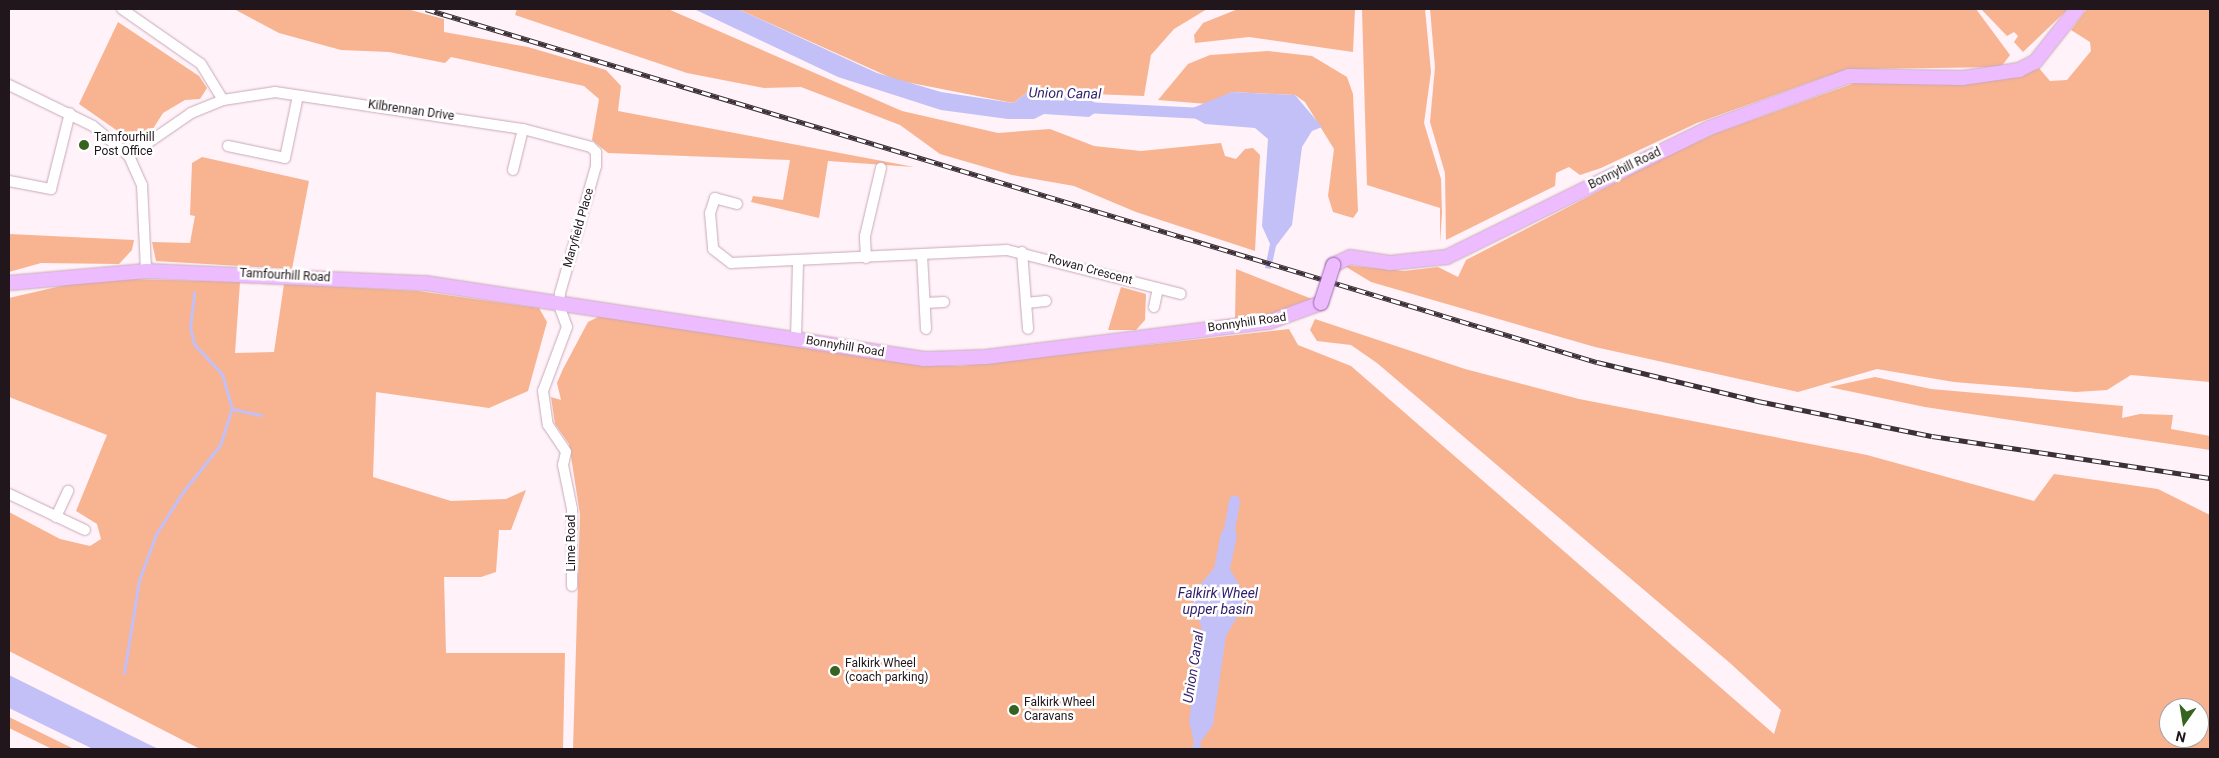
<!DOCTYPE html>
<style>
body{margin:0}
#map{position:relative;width:2219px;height:758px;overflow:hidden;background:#fff2f8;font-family:Roboto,sans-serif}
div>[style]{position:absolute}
.green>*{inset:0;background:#f8b391}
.water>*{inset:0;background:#c3c0f8}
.stream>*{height:3px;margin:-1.5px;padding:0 1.5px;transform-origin:1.5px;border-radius:1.5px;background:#c3c0f8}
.canal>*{height:11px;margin:-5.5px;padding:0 5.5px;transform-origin:5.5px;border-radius:5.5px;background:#c3c0f8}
.roads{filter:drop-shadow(0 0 1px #c8a9b8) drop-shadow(0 0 1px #c8a9b8)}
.minor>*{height:10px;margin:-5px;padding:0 5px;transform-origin:5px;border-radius:5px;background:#fff}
.major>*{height:14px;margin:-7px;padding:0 7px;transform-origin:7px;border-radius:7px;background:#edbcfe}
.rail>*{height:5px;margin-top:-2.5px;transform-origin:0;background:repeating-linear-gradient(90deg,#fff 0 9px,#3b3036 0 18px);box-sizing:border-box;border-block:1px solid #3b3036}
.bridges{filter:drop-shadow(0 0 1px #9e65af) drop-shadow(0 0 1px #9e65af)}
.major-bridge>*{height:14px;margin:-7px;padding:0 7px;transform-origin:7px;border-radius:7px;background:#edbcfe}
.dots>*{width:14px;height:14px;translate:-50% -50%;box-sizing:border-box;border:2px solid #fff;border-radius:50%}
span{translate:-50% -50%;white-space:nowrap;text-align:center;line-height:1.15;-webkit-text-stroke:5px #fff;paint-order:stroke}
.street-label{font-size:12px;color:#21161c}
.poi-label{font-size:12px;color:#21161c}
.left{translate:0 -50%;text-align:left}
.water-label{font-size:14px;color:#301e6b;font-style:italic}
.frame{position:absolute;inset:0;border:10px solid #21161c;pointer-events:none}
.north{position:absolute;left:2159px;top:698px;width:50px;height:50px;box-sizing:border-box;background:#fff;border:1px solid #a6a2a4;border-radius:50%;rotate:193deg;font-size:14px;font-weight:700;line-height:20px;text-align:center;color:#21161c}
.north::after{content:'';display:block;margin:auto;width:18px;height:22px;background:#376320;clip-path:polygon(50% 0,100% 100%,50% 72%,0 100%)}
</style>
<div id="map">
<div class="green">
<i style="clip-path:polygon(234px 9px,407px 9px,444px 19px,444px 32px,528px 47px,606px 70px,621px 86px,618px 111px,914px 167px,828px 161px,819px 218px,751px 202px,753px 196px,783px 200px,790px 160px,608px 153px,592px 140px,599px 99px,584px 86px,451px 57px,445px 63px,389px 52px,341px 50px,279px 33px)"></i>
<i style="clip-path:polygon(517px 9px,668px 9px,902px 111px,998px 133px,1050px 129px,1094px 146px,1141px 151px,1221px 143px,1225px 156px,1236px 159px,1245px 149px,1253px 148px,1260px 155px,1255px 251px,1136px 212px,1074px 186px,1012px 175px,940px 154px,900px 125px,801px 87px,764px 88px,687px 73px,515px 15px)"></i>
<i style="clip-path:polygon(738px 9px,1207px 9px,1174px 29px,1151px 55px,1144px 96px,1040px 92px,1028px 92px,1013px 103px,896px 80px)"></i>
<i style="clip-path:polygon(1238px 9px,1355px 9px,1353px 52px,1249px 37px,1195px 43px,1194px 35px,1203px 23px)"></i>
<i style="clip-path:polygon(1362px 9px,1425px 9px,1431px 72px,1424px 123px,1441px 179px,1442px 213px,1440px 243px,1440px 208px,1367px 185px)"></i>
<i style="clip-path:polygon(1430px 9px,1976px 9px,2010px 55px,2001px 67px,1864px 69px,1827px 76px,1697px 123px,1601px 168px,1580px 175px,1569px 167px,1556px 173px,1555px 186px,1446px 240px,1445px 173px,1430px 122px,1435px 67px)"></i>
<i style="clip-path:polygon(1981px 9px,2068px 9px,2023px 52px,2014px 42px,2018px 36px,2014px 32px,2007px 36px)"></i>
<i style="clip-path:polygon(2087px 9px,2210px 9px,2210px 382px,2131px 375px,2107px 390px,2076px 392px,1954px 382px,1877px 369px,1798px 392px,1595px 347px,1371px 282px,1343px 265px,1404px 271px,1438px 267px,1458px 277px,1466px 260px,1655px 162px,1714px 134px,1857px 82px,1974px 83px,2016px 77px,2038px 67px,2050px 81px,2067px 80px,2091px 51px,2090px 42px,2071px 30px)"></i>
<i style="clip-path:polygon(118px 22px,199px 76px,207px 88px,200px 99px,185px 100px,163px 113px,149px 135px,140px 138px,122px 134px,79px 104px)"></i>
<i style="clip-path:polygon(1268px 51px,1312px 56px,1347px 77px,1353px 94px,1358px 211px,1353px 218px,1333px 212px,1328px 196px,1334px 149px,1305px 102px,1295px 95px,1232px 92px,1207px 104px,1158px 100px,1188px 64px,1210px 55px)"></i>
<i style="clip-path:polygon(202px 157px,309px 181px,292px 269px,156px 261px,152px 242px,190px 243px,195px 216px,190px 215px,192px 163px)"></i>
<i style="clip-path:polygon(9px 234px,134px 240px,132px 250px,119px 264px,41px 263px,9px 272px)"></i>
<i style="clip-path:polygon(1236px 269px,1312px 299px,1275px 314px,1235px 318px)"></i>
<i style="clip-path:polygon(132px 279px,240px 282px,235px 353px,274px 352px,284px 284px,418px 291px,539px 308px,547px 322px,528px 391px,489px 408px,376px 392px,373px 477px,451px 501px,506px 499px,526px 490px,511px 530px,499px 530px,496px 572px,481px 577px,444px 577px,446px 653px,565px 653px,563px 749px,200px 749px,9px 651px,9px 512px,60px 539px,90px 546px,101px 539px,97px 524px,76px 511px,107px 435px,9px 397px,9px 298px,74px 283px)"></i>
<i style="clip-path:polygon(1121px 287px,1146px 294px,1145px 320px,1136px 330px,1108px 330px)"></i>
<i style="clip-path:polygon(evenodd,602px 315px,914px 364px,961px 366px,1289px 329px,1298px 345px,1351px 366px,1774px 734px,1781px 710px,1730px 663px,1377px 363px,1351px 345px,1317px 341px,1310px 330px,1315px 319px,1465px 369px,1579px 399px,1867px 455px,2034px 501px,2054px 474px,2158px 489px,2210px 515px,2210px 749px,573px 749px,580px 514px,569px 444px,555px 424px,551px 397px,561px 400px,557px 383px,563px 369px,588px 322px,602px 315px,2169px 708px,2199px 708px,2199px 738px,2169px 738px,2169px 708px)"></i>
<i style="clip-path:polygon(1875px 377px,1931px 389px,2123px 406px,2122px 418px,2140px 414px,2173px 415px,2171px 429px,2210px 436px,2210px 450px,1925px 407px,1829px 387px)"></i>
<i style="clip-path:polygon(9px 717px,74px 749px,52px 749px,9px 728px)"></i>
</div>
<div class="water">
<i style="clip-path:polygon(694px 9px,738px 9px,877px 73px,941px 92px,1013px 103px,1028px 92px,1079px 93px,1099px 105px,1099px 110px,1089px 117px,1044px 114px,1034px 119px,1008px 119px,941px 110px,838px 77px)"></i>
<i style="clip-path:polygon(1232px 92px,1295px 95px,1322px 127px,1312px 131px,1302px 147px,1292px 225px,1276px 246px,1271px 269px,1265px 268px,1270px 244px,1262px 226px,1268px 139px,1255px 128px,1205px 124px,1189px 115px,1190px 109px)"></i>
<i style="clip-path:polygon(1227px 525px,1234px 526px,1237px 536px,1230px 569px,1245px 595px,1244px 605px,1226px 636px,1213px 725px,1200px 743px,1202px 749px,1191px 749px,1194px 743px,1189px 721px,1202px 630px,1191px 596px,1214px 568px,1221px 533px)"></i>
<i style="clip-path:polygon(9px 675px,152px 746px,159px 749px,93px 749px,9px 708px)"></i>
</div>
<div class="stream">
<i style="left:232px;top:409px;width:30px;rotate:12deg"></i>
<i style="left:124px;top:673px;width:94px;rotate:-80.8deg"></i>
<i style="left:139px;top:580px;width:49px;rotate:-69.7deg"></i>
<i style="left:156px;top:534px;width:49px;rotate:-57.6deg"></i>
<i style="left:182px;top:493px;width:61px;rotate:-51.6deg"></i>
<i style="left:220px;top:445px;width:38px;rotate:-72deg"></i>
<i style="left:232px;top:409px;width:36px;rotate:-106deg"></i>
<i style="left:222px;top:374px;width:41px;rotate:-133deg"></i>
<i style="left:194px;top:344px;width:17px;rotate:-103deg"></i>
<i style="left:190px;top:327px;width:35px;rotate:-83deg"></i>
</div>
<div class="canal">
<i style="left:1084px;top:107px;width:119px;rotate:2.9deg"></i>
<i style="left:1227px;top:541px;width:41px;rotate:-80.1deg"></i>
</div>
<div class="roads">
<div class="minor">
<i style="left:122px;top:9px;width:96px;rotate:34.8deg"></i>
<i style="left:201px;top:64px;width:42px;rotate:58.6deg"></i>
<i style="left:9px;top:85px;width:93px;rotate:26deg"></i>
<i style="left:93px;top:126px;width:47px;rotate:39.8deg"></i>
<i style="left:129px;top:156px;width:32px;rotate:66deg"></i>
<i style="left:142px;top:185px;width:86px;rotate:87.3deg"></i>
<i style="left:228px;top:146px;width:58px;rotate:11.9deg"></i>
<i style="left:285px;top:158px;width:63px;rotate:-78.2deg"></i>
<i style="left:129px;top:156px;width:75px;rotate:-34.7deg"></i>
<i style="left:191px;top:113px;width:35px;rotate:-22deg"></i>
<i style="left:223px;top:100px;width:53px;rotate:-8.7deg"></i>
<i style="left:275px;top:92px;width:251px;rotate:8.5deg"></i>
<i style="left:523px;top:129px;width:70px;rotate:14.8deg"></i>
<i style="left:591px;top:147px;width:7px;rotate:45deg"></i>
<i style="left:596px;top:152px;width:14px;rotate:90deg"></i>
<i style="left:596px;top:166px;width:132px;rotate:105.8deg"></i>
<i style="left:560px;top:293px;width:12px;rotate:95deg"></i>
<i style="left:559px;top:305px;width:23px;rotate:70deg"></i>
<i style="left:567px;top:327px;width:68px;rotate:110.6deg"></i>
<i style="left:543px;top:391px;width:34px;rotate:82deg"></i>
<i style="left:548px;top:425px;width:32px;rotate:56deg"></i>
<i style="left:566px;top:452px;width:13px;rotate:103deg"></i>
<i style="left:563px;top:465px;width:45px;rotate:78.4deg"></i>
<i style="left:572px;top:509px;width:77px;rotate:90deg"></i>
<i style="left:513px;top:170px;width:42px;rotate:-76.3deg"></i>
<i style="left:9px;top:181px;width:43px;rotate:10.8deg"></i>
<i style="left:51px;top:189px;width:78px;rotate:-76deg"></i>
<i style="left:737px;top:204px;width:23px;rotate:-165deg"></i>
<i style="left:715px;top:198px;width:16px;rotate:108deg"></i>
<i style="left:710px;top:213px;width:36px;rotate:85deg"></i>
<i style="left:713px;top:249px;width:23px;rotate:38deg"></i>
<i style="left:731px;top:263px;width:276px;rotate:-2.7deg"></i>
<i style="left:1007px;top:250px;width:179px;rotate:14.2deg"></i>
<i style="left:1022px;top:252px;width:77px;rotate:85.5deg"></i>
<i style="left:922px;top:255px;width:74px;rotate:86.9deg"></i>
<i style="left:866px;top:258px;width:22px;rotate:-93deg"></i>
<i style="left:865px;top:236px;width:70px;rotate:-76.8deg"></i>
<i style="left:925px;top:303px;width:19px;rotate:-3deg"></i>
<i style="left:1026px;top:303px;width:20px;rotate:-6deg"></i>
<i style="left:1154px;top:307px;width:19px;rotate:-78deg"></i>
<i style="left:796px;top:339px;width:78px;rotate:-88.5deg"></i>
<i style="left:9px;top:494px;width:84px;rotate:25.3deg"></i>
<i style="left:56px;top:517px;width:29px;rotate:-65deg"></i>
</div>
<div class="major">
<i style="left:1333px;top:265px;width:19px;rotate:-25deg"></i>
<i style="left:1350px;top:257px;width:40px;rotate:8.5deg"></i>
<i style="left:1390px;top:263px;width:57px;rotate:-6deg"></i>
<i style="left:1447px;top:257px;width:292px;rotate:-26.2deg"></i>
<i style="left:1709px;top:128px;width:149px;rotate:-20.4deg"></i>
<i style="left:1849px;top:76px;width:113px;rotate:1deg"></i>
<i style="left:1962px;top:78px;width:58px;rotate:-8deg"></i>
<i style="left:2019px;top:70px;width:18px;rotate:-27deg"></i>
<i style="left:2035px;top:62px;width:68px;rotate:-51.6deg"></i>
<i style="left:9px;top:283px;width:138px;rotate:-5deg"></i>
<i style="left:146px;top:271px;width:279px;rotate:2.5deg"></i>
<i style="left:425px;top:283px;width:505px;rotate:8.66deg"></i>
<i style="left:924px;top:359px;width:62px;rotate:-1.8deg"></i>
<i style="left:986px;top:357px;width:285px;rotate:-7.1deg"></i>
<i style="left:1269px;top:322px;width:55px;rotate:-20.1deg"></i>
</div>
</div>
<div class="rail">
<i style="left:426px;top:9px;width:1223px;rotate:16.78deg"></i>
<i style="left:1597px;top:362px;width:166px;rotate:13.6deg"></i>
<i style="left:1758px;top:401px;width:177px;rotate:11.4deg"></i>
<i style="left:1932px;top:436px;width:281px;rotate:8.6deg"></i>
</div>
<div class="bridges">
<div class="major-bridge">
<i style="left:1321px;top:303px;width:40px;rotate:-72deg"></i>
</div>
</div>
<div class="dots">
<i style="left:84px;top:145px;background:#376320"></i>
<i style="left:835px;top:671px;background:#376320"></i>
<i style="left:1014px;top:710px;background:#376320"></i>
</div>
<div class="street-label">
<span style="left:411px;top:111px;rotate:8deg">Kilbrennan Drive</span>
<span style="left:1625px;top:169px;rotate:-26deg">Bonnyhill Road</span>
<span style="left:579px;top:228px;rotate:-74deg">Maryfield Place</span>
<span style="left:1090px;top:270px;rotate:15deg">Rowan Crescent</span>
<span style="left:285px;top:276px;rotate:3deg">Tamfourhill Road</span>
<span style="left:1247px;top:323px;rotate:-8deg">Bonnyhill Road</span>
<span style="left:845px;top:347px;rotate:9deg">Bonnyhill Road</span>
<span style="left:572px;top:543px;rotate:-90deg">Lime Road</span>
</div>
<div class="poi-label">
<span class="left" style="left:94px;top:145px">Tamfourhill<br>Post Office</span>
<span class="left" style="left:845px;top:671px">Falkirk Wheel<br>(coach parking)</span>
<span class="left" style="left:1024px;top:710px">Falkirk Wheel<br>Caravans</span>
</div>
<div class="water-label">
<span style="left:1065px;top:93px;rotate:1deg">Union Canal</span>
<span style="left:1218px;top:601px">Falkirk Wheel<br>upper basin</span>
<span style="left:1193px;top:667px;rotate:-81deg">Union Canal</span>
</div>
<div class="frame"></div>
<div class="north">N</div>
</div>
